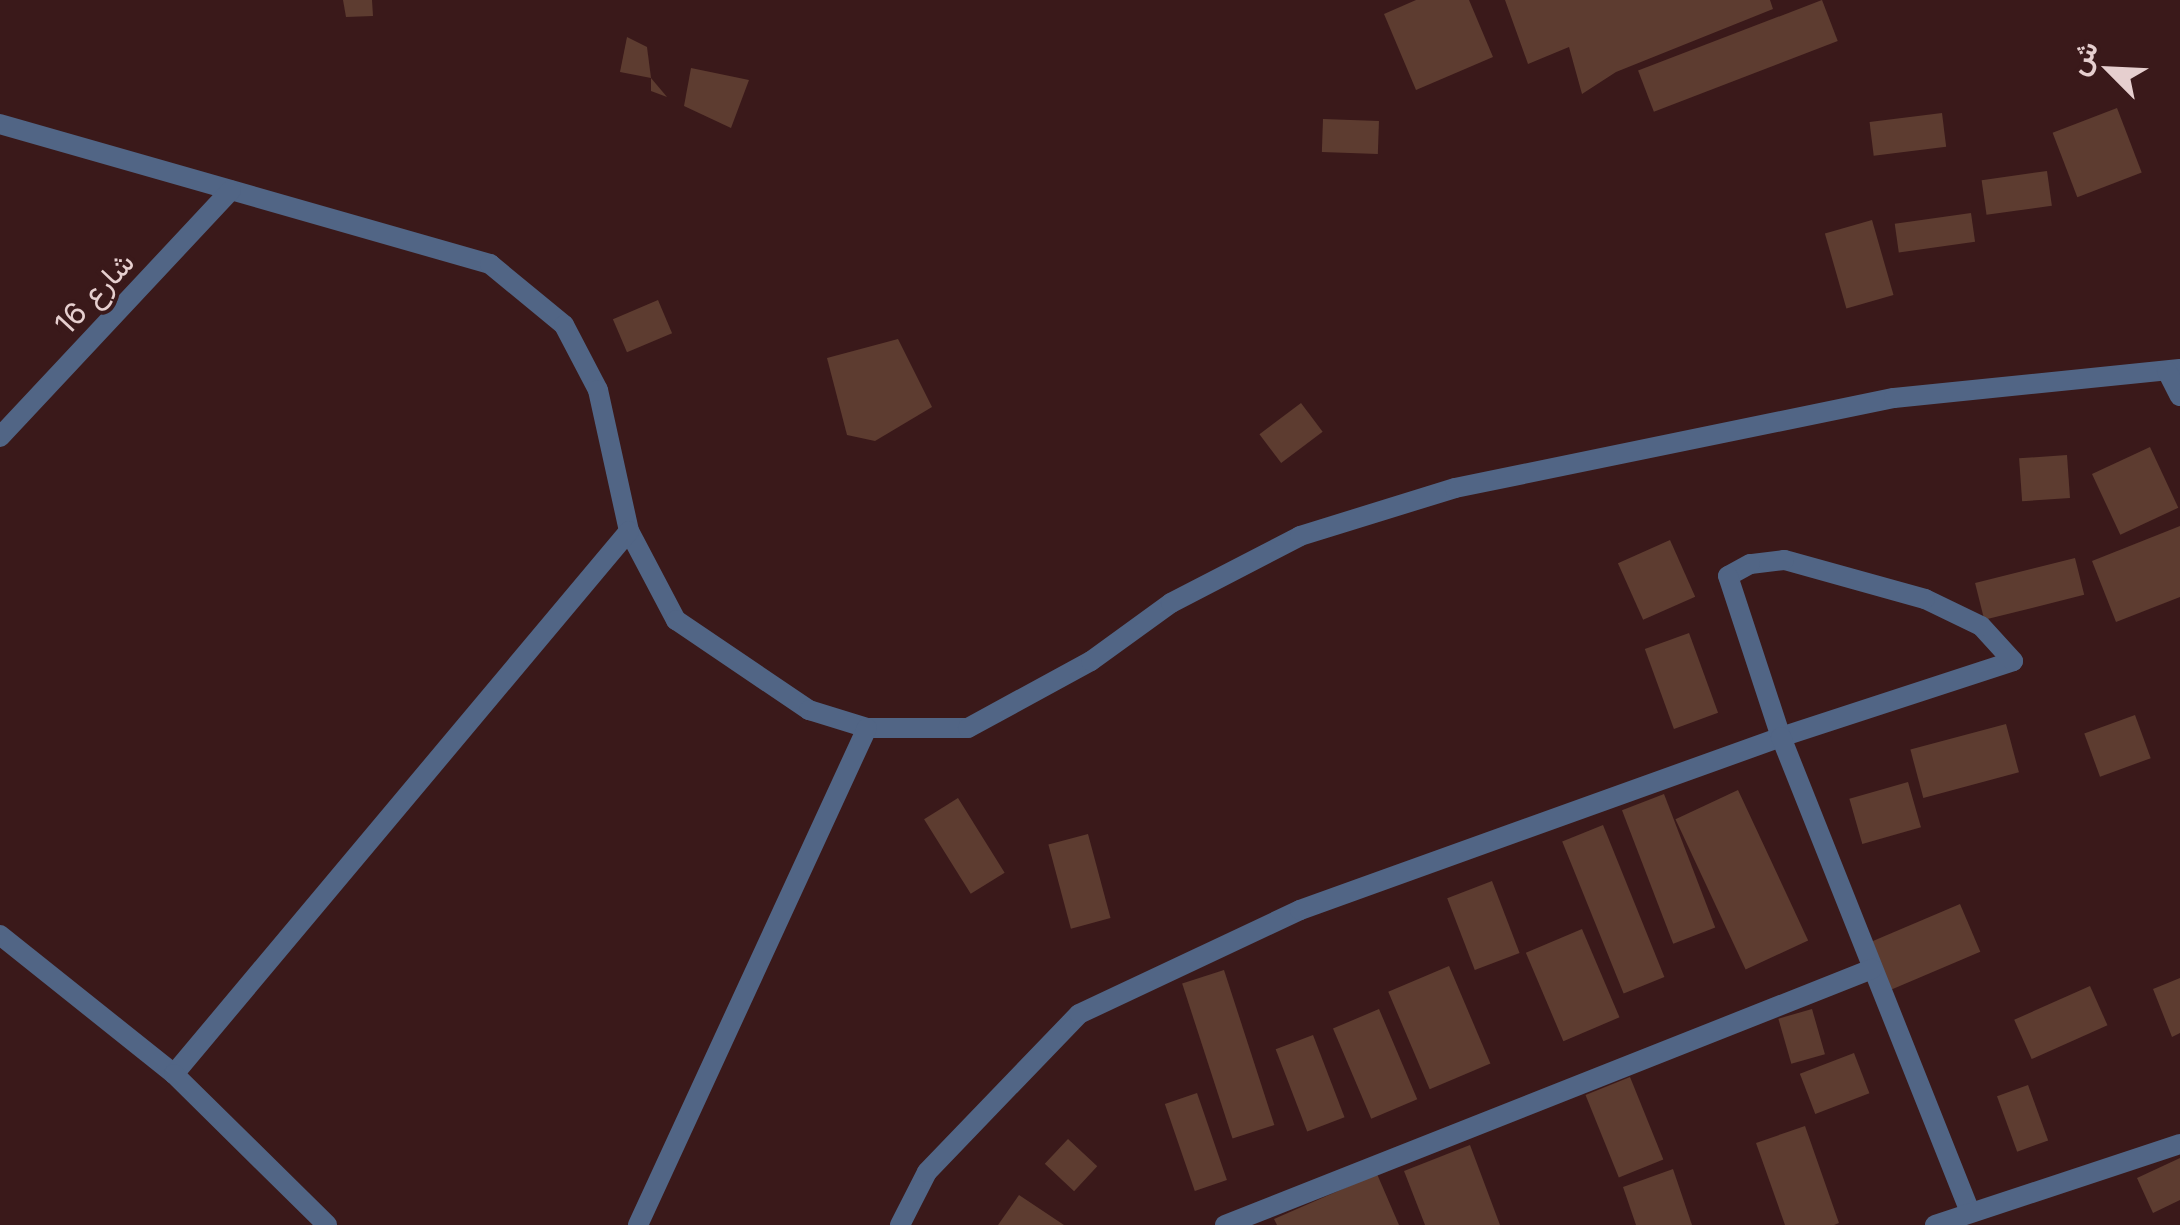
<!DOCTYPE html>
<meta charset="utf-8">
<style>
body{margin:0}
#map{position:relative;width:2180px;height:1225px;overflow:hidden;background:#3a191a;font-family:Inter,Vazirmatn,sans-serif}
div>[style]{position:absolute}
.building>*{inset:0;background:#5d3c30;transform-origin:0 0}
.minor>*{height:20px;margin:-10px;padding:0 10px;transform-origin:10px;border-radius:10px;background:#516585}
span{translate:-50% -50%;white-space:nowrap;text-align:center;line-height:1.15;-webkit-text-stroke:8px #3a191a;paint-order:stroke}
.street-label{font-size:30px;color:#e6cfcf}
.north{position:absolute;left:2060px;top:20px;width:100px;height:100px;-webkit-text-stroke:8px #3a191a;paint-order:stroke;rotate:294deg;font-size:28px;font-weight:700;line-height:40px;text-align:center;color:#e6cfcf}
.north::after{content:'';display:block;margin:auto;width:35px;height:45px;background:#e6cfcf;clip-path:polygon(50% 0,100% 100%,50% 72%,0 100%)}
</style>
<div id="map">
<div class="building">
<i style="clip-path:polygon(343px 0,372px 0,373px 16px,346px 17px)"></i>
<i style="clip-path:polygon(1416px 0,1469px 0,1493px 57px,1416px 90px,1384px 14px)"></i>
<i style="clip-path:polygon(1505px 0,1770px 0,1773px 9px,1616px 72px,1582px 94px,1569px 47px,1528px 64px)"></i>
<i style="left:1822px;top:0;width:44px;height:197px;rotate:69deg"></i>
<i style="clip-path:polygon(627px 37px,647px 47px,651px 78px,620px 72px)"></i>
<i style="clip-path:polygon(691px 68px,749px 80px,731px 128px,684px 106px)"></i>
<i style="clip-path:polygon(651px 78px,667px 97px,651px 91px)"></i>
<i style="left:2117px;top:108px;width:69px;height:69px;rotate:69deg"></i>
<i style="left:1942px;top:113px;width:34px;height:73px;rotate:83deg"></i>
<i style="left:1323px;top:119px;width:56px;height:33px;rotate:2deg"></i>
<i style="left:2047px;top:171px;width:35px;height:66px;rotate:82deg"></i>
<i style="left:1971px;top:213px;width:29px;height:77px;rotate:82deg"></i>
<i style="left:1872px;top:220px;width:78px;height:49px;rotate:74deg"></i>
<i style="left:658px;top:300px;width:36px;height:49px;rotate:67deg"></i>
<i style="clip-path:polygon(898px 339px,932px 407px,875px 441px,847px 435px,827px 358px)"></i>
<i style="left:1301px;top:403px;width:36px;height:52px;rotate:53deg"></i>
<i style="left:2150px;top:447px;width:67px;height:64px;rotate:65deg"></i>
<i style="left:2067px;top:455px;width:43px;height:48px;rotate:86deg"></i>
<i style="clip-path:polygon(2180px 526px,2180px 597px,2116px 622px,2092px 561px)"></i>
<i style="left:1670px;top:540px;width:62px;height:57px;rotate:66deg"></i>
<i style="left:2075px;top:558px;width:38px;height:103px;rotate:76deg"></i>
<i style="left:1689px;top:633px;width:85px;height:47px;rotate:70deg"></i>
<i style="left:2135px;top:715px;width:46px;height:54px;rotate:70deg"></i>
<i style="left:2006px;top:724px;width:50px;height:99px;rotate:75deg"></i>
<i style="left:1908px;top:782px;width:47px;height:61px;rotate:74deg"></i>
<i style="left:1738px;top:790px;width:166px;height:69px;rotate:65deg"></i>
<i style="left:1664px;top:794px;width:143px;height:45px;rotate:69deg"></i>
<i style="left:958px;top:798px;width:88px;height:40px;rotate:58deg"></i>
<i style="left:1603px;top:825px;width:164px;height:44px;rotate:68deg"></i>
<i style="left:1088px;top:834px;width:87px;height:41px;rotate:75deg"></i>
<i style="left:1492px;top:881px;width:77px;height:48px;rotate:69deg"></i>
<i style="left:1960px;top:904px;width:52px;height:99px;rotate:67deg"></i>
<i style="left:1582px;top:929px;width:96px;height:61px;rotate:67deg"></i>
<i style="left:1449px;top:966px;width:106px;height:66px;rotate:67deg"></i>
<i style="left:1224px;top:970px;width:163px;height:44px;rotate:72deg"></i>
<i style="clip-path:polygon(2180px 978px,2180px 1033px,2172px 1037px,2153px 989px)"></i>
<i style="left:2090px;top:986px;width:43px;height:83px;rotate:66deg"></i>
<i style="left:1379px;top:1009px;width:98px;height:50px;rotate:67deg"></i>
<i style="left:1812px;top:1009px;width:47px;height:35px;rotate:74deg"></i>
<i style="left:1313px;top:1035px;width:88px;height:40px;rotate:69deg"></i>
<i style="left:1854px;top:1053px;width:43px;height:58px;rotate:69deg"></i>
<i style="left:1630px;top:1077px;width:89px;height:48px;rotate:68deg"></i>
<i style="left:2028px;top:1085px;width:59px;height:33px;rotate:70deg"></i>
<i style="left:1197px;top:1093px;width:92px;height:34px;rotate:71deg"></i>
<i style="clip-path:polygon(1805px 1126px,1839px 1223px,1834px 1225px,1785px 1225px,1756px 1143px)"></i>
<i style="left:1068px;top:1139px;width:40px;height:34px;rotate:43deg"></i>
<i style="clip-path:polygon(1470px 1145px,1500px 1225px,1425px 1225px,1404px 1171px)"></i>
<i style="clip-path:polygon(2180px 1158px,2180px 1200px,2153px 1213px,2137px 1178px)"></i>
<i style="clip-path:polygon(1673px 1169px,1692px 1225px,1636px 1225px,1623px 1187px)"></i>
<i style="clip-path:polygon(1377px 1174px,1399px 1225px,1277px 1225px,1274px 1219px)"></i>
<i style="clip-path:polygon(1019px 1195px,1064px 1225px,998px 1225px)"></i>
</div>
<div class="minor">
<i style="left:0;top:124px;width:510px;rotate:15.95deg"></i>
<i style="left:490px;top:264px;width:96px;rotate:39.5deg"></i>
<i style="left:564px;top:325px;width:73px;rotate:62.4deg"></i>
<i style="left:598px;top:390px;width:144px;rotate:77.6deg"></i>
<i style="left:629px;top:531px;width:101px;rotate:62.2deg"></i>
<i style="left:676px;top:620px;width:161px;rotate:34.1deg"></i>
<i style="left:809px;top:710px;width:61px;rotate:17.2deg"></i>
<i style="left:867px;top:728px;width:101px"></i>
<i style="left:968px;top:728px;width:140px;rotate:-28.6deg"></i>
<i style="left:1091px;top:661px;width:99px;rotate:-35.9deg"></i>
<i style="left:1171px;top:603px;width:145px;rotate:-27.4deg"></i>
<i style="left:1300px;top:536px;width:162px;rotate:-17.2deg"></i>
<i style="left:1455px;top:488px;width:448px;rotate:-11.6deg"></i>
<i style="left:1894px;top:398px;width:287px;rotate:-5.8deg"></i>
<i style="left:2167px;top:371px;width:28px;rotate:63deg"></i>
<i style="left:0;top:437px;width:338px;rotate:-46.9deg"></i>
<i style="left:0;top:935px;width:223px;rotate:38.6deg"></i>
<i style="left:174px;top:1074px;width:708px;rotate:-50.04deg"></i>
<i style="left:174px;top:1074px;width:215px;rotate:44.6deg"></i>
<i style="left:638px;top:1225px;width:547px;rotate:-65.26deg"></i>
<i style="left:900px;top:1225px;width:59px;rotate:-63deg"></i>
<i style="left:927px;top:1172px;width:219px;rotate:-46.1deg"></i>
<i style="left:1079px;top:1014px;width:244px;rotate:-25.2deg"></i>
<i style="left:1300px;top:910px;width:511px;rotate:-19.78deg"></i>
<i style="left:1781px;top:737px;width:244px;rotate:-18.1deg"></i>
<i style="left:2013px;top:661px;width:47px;rotate:-132.4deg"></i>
<i style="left:1981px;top:626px;width:62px;rotate:-154.3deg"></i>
<i style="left:1925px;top:599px;width:146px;rotate:-164.5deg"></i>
<i style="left:1784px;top:560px;width:34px;rotate:173deg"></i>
<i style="left:1750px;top:564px;width:25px;rotate:151deg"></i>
<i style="left:1728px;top:576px;width:169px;rotate:71.8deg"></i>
<i style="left:1781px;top:737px;width:511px;rotate:68.3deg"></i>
<i style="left:1225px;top:1225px;width:696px;rotate:-21.59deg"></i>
<i style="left:1935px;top:1225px;width:258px;rotate:-18.3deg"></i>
</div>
<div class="street-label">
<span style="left:94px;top:293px;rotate:-47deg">شارع 16</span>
</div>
<div class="north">ش</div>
</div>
